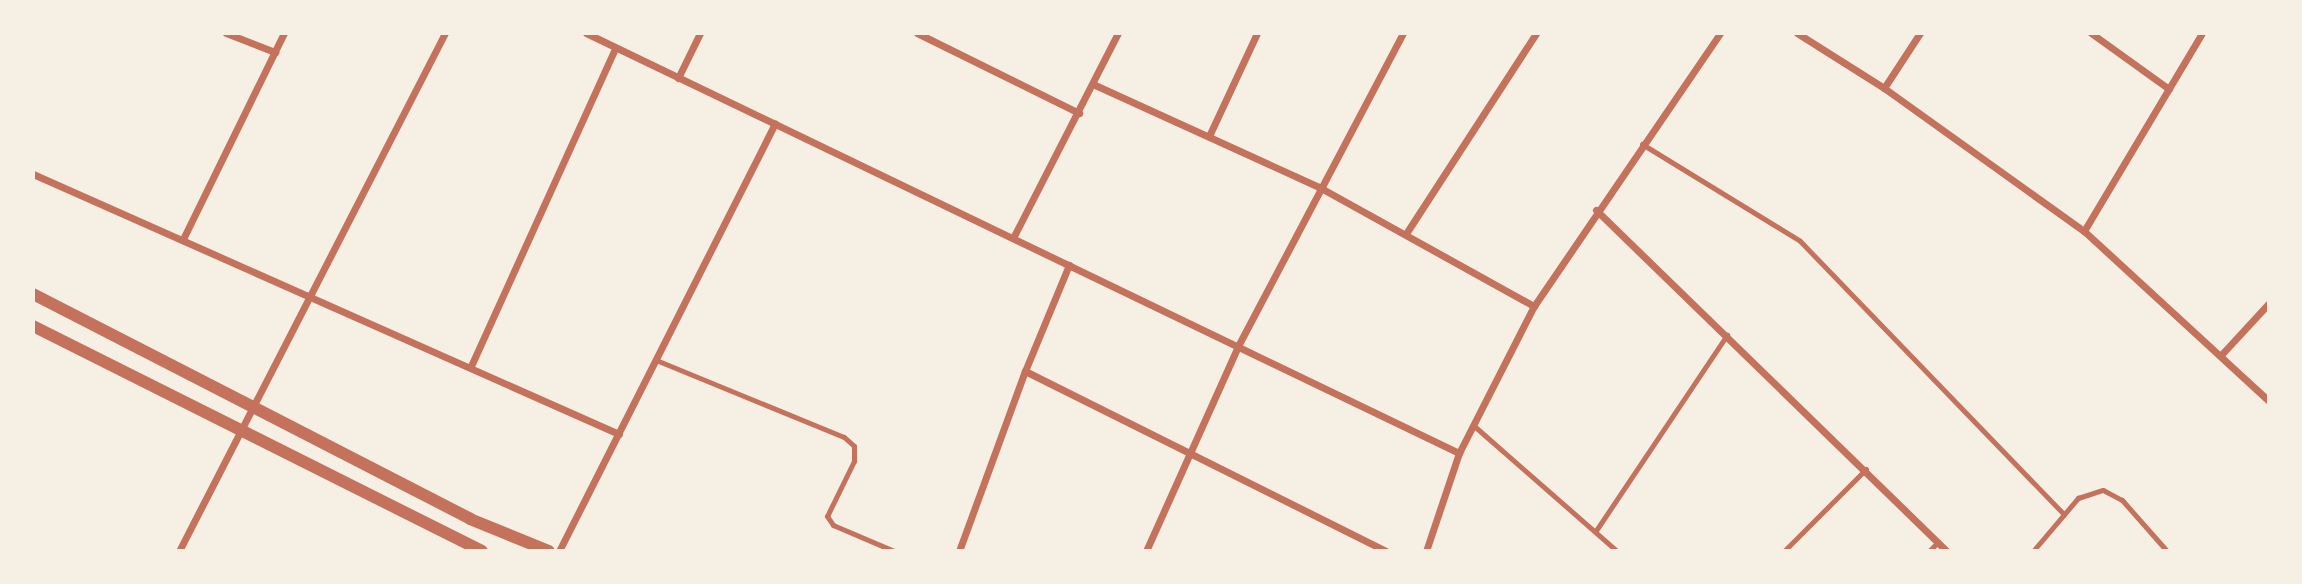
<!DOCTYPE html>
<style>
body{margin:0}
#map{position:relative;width:2302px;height:584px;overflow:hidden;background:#f6efe4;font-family:"Golos Text",sans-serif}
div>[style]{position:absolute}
.service>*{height:5px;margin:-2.5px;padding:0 2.5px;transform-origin:2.5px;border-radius:2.5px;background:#c5725c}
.minor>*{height:7px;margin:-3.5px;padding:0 3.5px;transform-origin:3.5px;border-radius:3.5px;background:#c5725c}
.tertiary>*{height:12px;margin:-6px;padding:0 6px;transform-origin:6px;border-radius:6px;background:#c5725c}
span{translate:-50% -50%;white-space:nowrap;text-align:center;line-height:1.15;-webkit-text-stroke:5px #f6efe4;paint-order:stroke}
.frame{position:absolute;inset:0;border:35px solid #f6efe4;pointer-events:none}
</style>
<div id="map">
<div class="service">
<i style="left:1642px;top:144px;width:185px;rotate:31.5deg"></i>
<i style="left:1800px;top:241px;width:380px;rotate:46deg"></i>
<i style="left:656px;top:360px;width:203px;rotate:22.3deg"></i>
<i style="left:844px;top:437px;width:13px;rotate:42deg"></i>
<i style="left:854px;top:446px;width:15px;rotate:90deg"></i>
<i style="left:854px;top:461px;width:61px;rotate:116.1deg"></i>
<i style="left:827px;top:516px;width:11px;rotate:56deg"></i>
<i style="left:833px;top:525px;width:66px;rotate:23.1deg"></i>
<i style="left:1473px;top:425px;width:191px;rotate:41.2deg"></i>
<i style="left:1597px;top:529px;width:234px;rotate:-56.2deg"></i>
<i style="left:1784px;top:551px;width:116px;rotate:-45deg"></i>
<i style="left:1929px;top:551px;width:13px;rotate:-45deg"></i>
<i style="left:2033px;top:551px;width:70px;rotate:-49.7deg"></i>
<i style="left:2078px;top:498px;width:26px;rotate:-18deg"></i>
<i style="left:2103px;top:490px;width:21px;rotate:28deg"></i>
<i style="left:2122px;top:500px;width:68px;rotate:48.6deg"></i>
</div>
<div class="minor">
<i style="left:226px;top:33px;width:53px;rotate:21.2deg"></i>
<i style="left:586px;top:33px;width:969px;rotate:25.69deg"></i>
<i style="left:917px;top:33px;width:181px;rotate:26.3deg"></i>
<i style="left:1797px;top:33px;width:103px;rotate:32.3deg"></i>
<i style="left:1884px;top:88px;width:246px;rotate:35.6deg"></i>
<i style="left:2084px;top:231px;width:251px;rotate:42.6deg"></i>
<i style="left:2091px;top:33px;width:96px;rotate:35.7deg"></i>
<i style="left:678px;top:78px;width:50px;rotate:-63.9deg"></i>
<i style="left:1095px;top:85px;width:246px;rotate:24.5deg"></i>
<i style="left:1319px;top:187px;width:246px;rotate:29deg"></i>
<i style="left:1884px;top:88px;width:66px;rotate:-56.8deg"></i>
<i style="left:1209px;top:136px;width:114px;rotate:-65deg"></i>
<i style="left:33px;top:174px;width:641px;rotate:23.93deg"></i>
<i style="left:1596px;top:210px;width:489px;rotate:44.2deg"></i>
<i style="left:2084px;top:231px;width:230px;rotate:-59.2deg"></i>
<i style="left:1407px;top:232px;width:237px;rotate:-57deg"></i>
<i style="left:1014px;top:236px;width:228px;rotate:-62.9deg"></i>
<i style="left:183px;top:239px;width:229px;rotate:-63.9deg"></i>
<i style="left:2221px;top:355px;width:71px;rotate:-47.3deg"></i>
<i style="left:471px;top:366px;width:348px;rotate:-65.6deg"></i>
<i style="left:1025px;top:371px;width:115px;rotate:-67.5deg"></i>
<i style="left:179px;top:551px;width:582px;rotate:-62.82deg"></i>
<i style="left:559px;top:551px;width:479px;rotate:-63.2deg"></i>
<i style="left:959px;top:551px;width:192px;rotate:-69.9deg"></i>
<i style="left:1025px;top:371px;width:403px;rotate:26.5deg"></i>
<i style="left:1146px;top:551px;width:225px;rotate:-65.8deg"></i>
<i style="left:1238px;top:346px;width:354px;rotate:-62.2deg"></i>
<i style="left:1426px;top:551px;width:103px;rotate:-71.4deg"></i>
<i style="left:1459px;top:453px;width:165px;rotate:-63deg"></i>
<i style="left:1534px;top:306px;width:330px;rotate:-55.7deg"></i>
</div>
<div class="tertiary">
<i style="left:33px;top:294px;width:492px;rotate:27.2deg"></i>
<i style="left:470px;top:519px;width:85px;rotate:22.1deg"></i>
<i style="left:33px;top:326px;width:502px;rotate:26.62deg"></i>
</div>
<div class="frame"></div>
</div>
